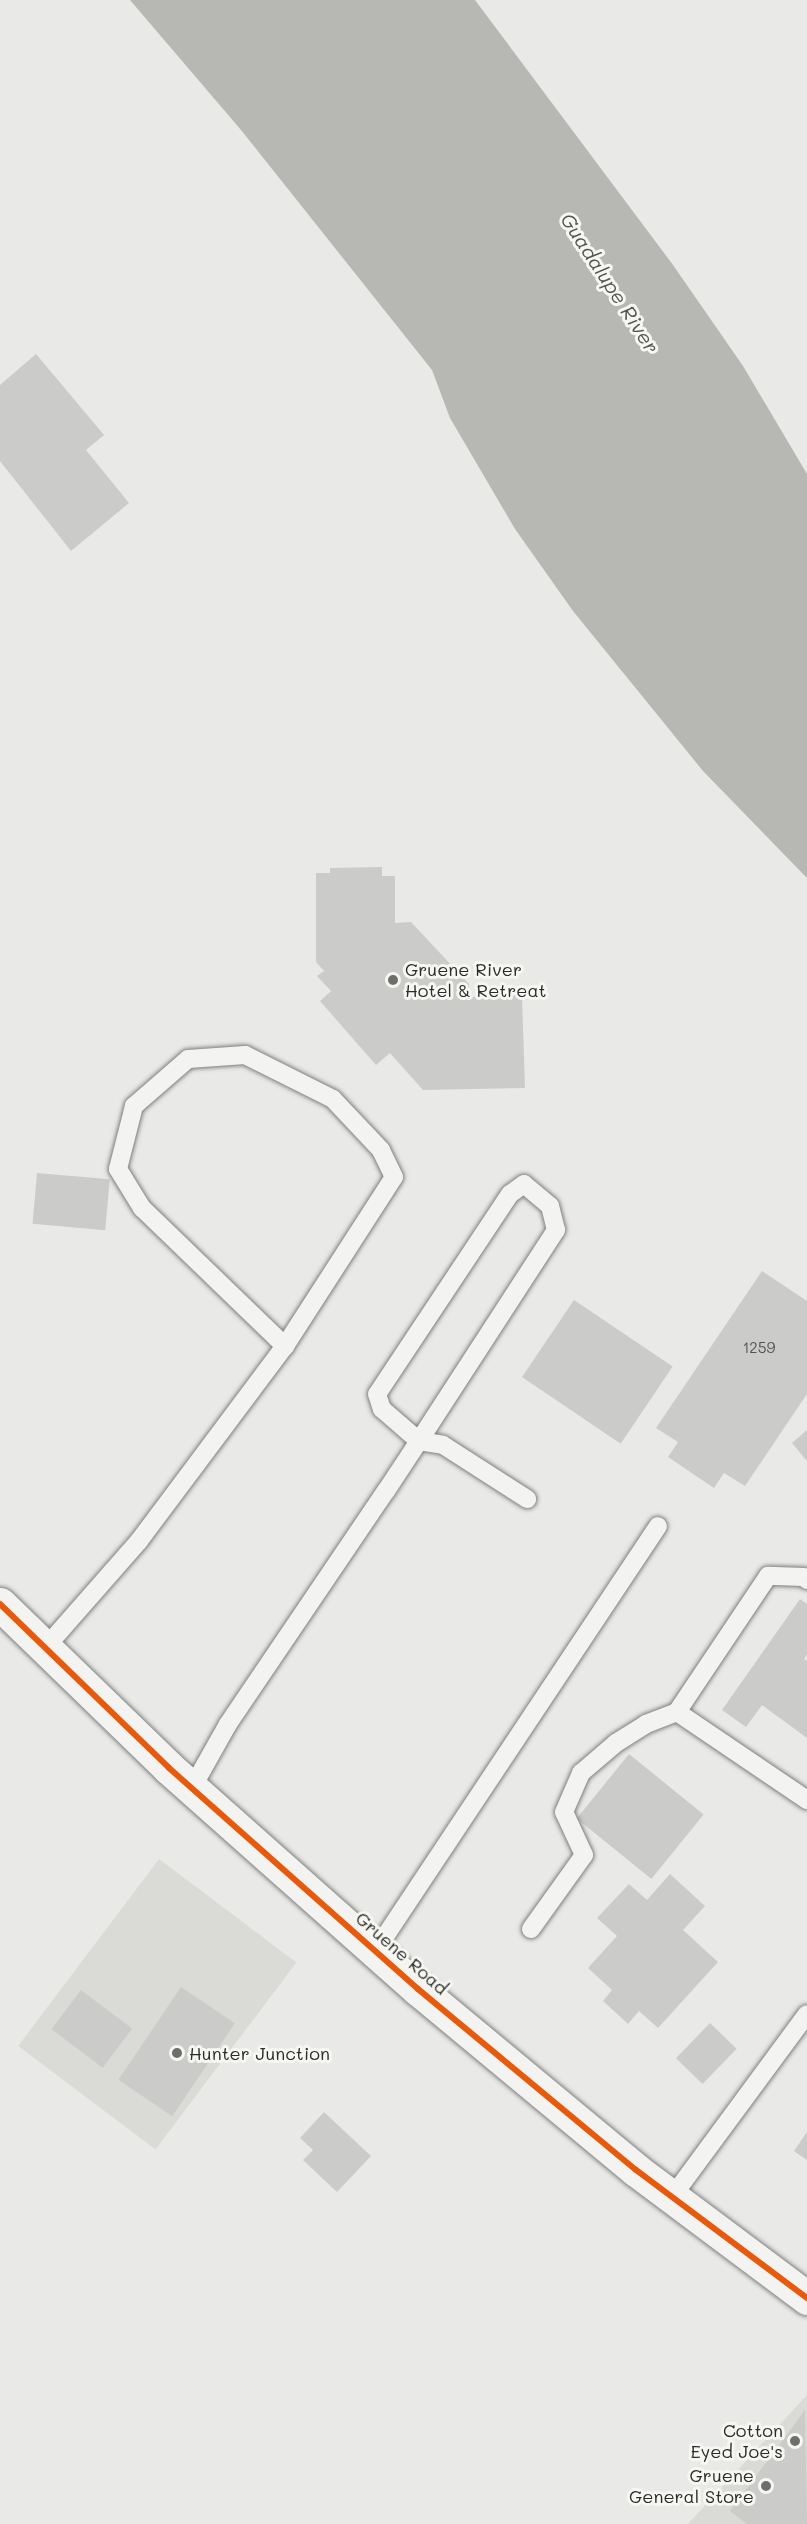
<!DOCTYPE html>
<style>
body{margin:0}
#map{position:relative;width:807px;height:2524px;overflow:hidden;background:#e9e9e7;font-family:Mali,sans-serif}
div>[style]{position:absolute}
.built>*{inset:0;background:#dadad7;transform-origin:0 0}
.water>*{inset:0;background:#b7b7b4}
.building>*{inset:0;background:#cbcbca;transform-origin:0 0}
.roads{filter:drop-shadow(0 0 2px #808080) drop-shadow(0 0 2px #808080)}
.lane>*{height:18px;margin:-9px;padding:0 9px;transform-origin:9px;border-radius:9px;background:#f3f3f1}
.secondary>*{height:33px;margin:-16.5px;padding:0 16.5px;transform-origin:16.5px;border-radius:16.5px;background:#f3f3f1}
.cycleway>*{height:6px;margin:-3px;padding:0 3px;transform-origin:3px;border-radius:3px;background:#e8590c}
.dots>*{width:16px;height:16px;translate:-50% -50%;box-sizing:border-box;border:3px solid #f6f6f2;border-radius:50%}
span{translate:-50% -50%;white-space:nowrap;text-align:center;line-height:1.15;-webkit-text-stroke:6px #f6f6f2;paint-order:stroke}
.number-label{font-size:15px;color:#535353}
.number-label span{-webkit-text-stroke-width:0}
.poi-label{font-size:18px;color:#2b2b2b}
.left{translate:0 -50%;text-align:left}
.right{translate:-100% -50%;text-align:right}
.street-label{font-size:18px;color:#2b2b2b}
.water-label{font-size:20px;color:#545453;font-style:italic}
</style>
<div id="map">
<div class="built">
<i style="left:159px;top:1859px;width:172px;height:234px;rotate:37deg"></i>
<i style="clip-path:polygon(807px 2395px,807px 2524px,688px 2524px)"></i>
</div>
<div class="water">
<i style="clip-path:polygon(130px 0,475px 0,673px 265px,743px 366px,807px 474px,807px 878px,703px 771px,573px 611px,515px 529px,450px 418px,432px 370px,241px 130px)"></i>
</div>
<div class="building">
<i style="clip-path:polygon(36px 354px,104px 435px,86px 450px,129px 503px,71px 551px,0 461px,0 385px)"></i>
<i style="clip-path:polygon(382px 867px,382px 876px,395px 876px,395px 923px,411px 922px,469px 984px,469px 997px,522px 995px,525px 1088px,423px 1090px,390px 1053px,376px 1065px,320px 1001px,331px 991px,317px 976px,324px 971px,316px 962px,316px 873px,330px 873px,330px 868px)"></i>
<i style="left:37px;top:1173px;width:73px;height:51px;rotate:5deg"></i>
<i style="clip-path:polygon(762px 1271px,807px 1301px,807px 1394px,745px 1486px,724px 1473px,714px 1488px,668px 1457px,678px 1442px,656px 1428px)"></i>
<i style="left:574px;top:1300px;width:119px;height:93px;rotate:34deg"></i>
<i style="clip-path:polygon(807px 1430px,807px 1461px,792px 1443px)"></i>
<i style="clip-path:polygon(800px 1599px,807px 1604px,807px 1655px,804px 1659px,807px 1661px,807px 1738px,762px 1705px,746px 1727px,722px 1710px)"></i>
<i style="left:629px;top:1754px;width:96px;height:83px;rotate:39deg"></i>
<i style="clip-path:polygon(670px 1874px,705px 1906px,683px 1930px,718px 1962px,658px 2028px,639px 2011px,628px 2024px,603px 2001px,612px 1990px,588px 1968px,617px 1936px,597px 1918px,629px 1884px,647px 1900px)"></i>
<i style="left:181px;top:1987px;width:65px;height:112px;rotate:34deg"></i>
<i style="left:81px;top:1990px;width:64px;height:49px;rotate:37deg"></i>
<i style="left:710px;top:2023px;width:37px;height:49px;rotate:44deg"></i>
<i style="clip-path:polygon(324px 2112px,371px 2156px,337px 2192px,303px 2160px,313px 2150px,300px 2138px)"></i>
<i style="clip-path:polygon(807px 2132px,807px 2160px,794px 2151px)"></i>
<i style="clip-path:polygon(805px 2410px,807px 2524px,747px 2524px,730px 2511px)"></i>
</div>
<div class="roads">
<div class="lane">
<i style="left:807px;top:1580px;width:4px;rotate:-135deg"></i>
<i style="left:804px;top:1577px;width:36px;rotate:-178deg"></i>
<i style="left:768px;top:1576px;width:164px;rotate:123.8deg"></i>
<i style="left:677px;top:1712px;width:157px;rotate:34.1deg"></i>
<i style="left:45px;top:1648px;width:142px;rotate:-48.7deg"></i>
<i style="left:139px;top:1541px;width:244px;rotate:-53.2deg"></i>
<i style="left:285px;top:1346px;width:201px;rotate:-57.2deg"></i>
<i style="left:394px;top:1177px;width:30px;rotate:-116deg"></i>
<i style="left:381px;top:1150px;width:70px;rotate:-133.3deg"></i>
<i style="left:333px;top:1099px;width:98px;rotate:-153.4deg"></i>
<i style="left:245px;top:1055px;width:57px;rotate:176deg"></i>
<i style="left:188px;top:1059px;width:72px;rotate:139deg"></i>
<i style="left:134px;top:1106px;width:65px;rotate:104.3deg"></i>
<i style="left:118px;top:1169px;width:46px;rotate:58.4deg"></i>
<i style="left:142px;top:1208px;width:199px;rotate:44deg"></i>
<i style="left:192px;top:1788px;width:73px;rotate:-60.6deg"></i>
<i style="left:228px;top:1724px;width:282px;rotate:-55.9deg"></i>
<i style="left:386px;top:1491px;width:60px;rotate:-56.6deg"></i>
<i style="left:419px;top:1441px;width:252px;rotate:-57deg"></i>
<i style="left:556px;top:1230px;width:25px;rotate:-104deg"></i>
<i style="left:550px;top:1206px;width:34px;rotate:-140deg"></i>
<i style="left:524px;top:1184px;width:17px;rotate:144deg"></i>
<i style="left:510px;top:1194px;width:240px;rotate:123.6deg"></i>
<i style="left:377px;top:1394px;width:16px;rotate:72deg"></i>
<i style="left:382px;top:1409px;width:49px;rotate:40.9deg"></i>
<i style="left:419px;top:1441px;width:24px;rotate:9deg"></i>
<i style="left:443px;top:1445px;width:100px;rotate:32.7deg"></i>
<i style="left:531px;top:1929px;width:91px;rotate:-54.4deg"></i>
<i style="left:584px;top:1855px;width:47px;rotate:-114.9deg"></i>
<i style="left:564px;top:1812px;width:43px;rotate:-66.4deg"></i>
<i style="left:581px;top:1773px;width:46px;rotate:-40.6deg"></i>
<i style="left:616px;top:1743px;width:36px;rotate:-32deg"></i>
<i style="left:646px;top:1724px;width:33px;rotate:-21deg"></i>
<i style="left:376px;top:1950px;width:509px;rotate:-56.37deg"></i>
<i style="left:672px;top:2197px;width:227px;rotate:-53.6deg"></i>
</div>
<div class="secondary">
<i style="left:0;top:1604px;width:235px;rotate:44.1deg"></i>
<i style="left:169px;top:1768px;width:333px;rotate:41.6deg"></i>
<i style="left:418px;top:1989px;width:283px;rotate:39.7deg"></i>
<i style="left:636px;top:2170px;width:214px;rotate:36.8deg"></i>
</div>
</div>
<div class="cycleway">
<i style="left:0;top:1604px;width:235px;rotate:44.1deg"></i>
<i style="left:169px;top:1768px;width:333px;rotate:41.6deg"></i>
<i style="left:418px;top:1989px;width:283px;rotate:39.7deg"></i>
<i style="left:636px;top:2170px;width:214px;rotate:36.8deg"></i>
</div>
<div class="dots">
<i style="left:393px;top:980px;background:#6e6e6d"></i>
<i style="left:177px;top:2053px;background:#6e6e6d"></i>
<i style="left:795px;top:2441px;background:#6e6e6d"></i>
<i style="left:766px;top:2486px;background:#6e6e6d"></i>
</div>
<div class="number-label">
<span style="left:759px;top:1348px">1259</span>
</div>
<div class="poi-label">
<span class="left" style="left:405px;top:980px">Gruene River<br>Hotel &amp; Retreat</span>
<span class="left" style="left:189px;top:2053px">Hunter Junction</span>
<span class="right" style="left:783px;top:2441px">Cotton<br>Eyed Joe's</span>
<span class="right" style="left:754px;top:2486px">Gruene<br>General Store</span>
</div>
<div class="street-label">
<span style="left:402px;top:1953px;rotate:41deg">Gruene Road</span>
</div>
<div class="water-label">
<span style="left:610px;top:283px;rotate:57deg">Guadalupe River</span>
</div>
</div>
